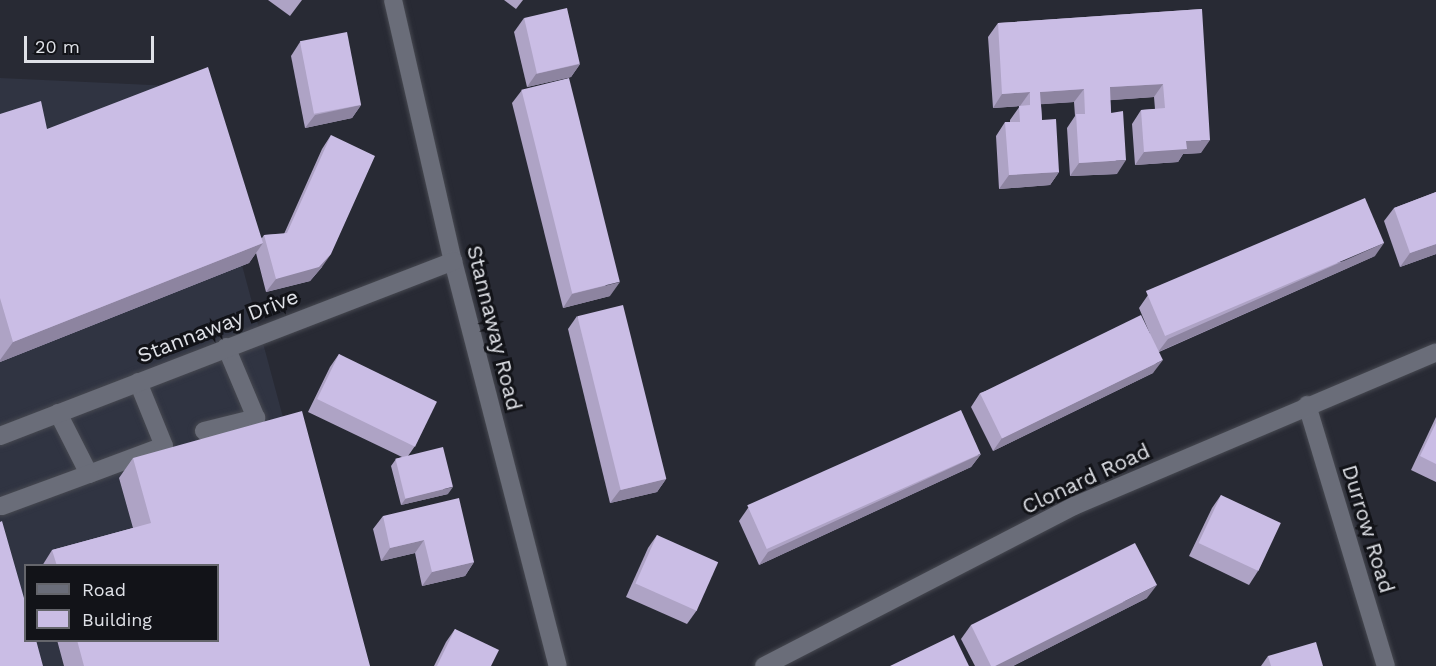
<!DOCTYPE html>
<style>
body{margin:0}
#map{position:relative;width:1436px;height:666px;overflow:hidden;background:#282a34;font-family:"Work Sans",sans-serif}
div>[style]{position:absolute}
.built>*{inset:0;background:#303442}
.roads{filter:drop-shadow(0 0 2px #474951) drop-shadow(0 0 2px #474951)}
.minor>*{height:18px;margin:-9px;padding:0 9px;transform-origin:9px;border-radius:9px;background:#6a6d79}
.wall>*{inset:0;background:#aea3c5}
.shaded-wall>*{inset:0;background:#8d84a0}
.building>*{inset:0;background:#cabde5;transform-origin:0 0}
span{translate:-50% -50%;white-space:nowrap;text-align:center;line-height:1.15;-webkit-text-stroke:6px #121318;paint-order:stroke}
.street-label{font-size:21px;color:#dfe1e7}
.legend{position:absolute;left:24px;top:564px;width:195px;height:78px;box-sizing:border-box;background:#121318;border:2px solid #64656b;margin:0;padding:8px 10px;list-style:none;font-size:18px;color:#dfe1e7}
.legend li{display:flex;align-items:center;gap:12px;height:30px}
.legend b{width:30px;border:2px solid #64656b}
.scale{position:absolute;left:24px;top:36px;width:130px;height:27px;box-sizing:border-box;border:3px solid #dfe1e7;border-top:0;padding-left:8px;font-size:18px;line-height:21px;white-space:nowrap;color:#dfe1e7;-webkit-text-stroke:4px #121318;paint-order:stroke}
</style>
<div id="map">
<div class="built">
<i style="clip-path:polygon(evenodd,0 78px,194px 87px,350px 666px,0 666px,0 78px,26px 566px,218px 566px,218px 640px,26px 640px,26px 566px)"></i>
</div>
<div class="roads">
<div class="minor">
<i style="left:393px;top:0;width:268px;rotate:77.1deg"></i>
<i style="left:453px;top:261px;width:418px;rotate:75.5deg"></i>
<i style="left:1307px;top:405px;width:273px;rotate:73.2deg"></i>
<i style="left:58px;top:413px;width:68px;rotate:63.1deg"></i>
<i style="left:89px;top:474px;width:80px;rotate:-20.5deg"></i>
<i style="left:164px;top:446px;width:69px;rotate:-112.1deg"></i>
<i style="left:204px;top:431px;width:54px;rotate:-14deg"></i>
<i style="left:256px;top:418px;width:77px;rotate:-112.9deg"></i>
<i style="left:0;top:436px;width:486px;rotate:-21.1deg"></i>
<i style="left:2px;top:506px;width:93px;rotate:-20.2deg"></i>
<i style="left:764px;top:666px;width:349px;rotate:-27.3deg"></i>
<i style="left:1074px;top:506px;width:393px;rotate:-23deg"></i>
</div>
</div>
<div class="wall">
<i style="clip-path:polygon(268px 0,302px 0,290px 16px)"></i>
<i style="clip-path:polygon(504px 0,523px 0,516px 9px)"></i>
<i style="clip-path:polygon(1202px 9px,1201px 153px,1183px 154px,1178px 162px,1135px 165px,1132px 124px,1141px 110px,1155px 109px,1154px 97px,1110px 100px,1117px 174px,1070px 176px,1067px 128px,1075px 116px,1074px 102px,1041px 104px,1042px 120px,1059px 172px,1050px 185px,999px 189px,996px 136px,1005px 122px,1010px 122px,1010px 120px,1020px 106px,993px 108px,988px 37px,998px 23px)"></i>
<i style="clip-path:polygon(524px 18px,580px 64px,571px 77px,527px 87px,514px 32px)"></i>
<i style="clip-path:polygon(300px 42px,361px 105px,352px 118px,305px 128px,291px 56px)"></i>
<i style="clip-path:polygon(522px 90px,610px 296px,563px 308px,512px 103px)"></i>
<i style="clip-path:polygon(0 114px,47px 129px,262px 238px,264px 235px,284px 234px,322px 149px,331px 135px,322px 267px,310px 281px,266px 292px,256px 253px,249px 263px,0 362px)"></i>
<i style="clip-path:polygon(1436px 192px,1436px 254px,1400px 267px,1384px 221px,1394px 208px)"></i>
<i style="clip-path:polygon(1375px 256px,1159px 352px,1153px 373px,993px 451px,971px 407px,980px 393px,1150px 334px,1139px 308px,1148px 295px)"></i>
<i style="clip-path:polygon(577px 316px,666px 479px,657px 492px,610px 503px,568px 329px)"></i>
<i style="clip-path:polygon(339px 354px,415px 446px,408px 456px,448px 494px,401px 505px,391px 466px,396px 459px,402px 457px,308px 412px,330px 367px)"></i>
<i style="clip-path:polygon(1436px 417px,1436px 482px,1411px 470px)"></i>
<i style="clip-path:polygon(981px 454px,971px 467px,759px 565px,739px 521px,748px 508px)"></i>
<i style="clip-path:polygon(133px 458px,370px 666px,64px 666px,57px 640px,218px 640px,218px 566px,42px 566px,52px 550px,133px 528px,119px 478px)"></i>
<i style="clip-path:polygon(1221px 495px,1258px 571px,1249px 585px,1189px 556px,1212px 508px)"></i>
<i style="clip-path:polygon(383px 516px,474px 562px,465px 576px,422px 586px,415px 553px,381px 561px,373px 529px)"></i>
<i style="clip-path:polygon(657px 535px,697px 610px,687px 624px,626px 597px,648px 548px)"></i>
<i style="clip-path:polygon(1147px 598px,1013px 666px,975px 666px,961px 639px,971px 625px)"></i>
<i style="clip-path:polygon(455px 629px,491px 666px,434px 666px,446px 642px)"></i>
<i style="clip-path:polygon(1268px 656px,1323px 666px,1261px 666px)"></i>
</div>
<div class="shaded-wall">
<i style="clip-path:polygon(580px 64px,571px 77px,527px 87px,536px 74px)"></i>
<i style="clip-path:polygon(1163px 84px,1154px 97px,1100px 101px,1110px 87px)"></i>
<i style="clip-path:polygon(1084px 89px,1074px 102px,1031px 105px,1040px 92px)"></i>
<i style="clip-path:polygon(1030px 92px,1020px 106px,993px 108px,1002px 94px)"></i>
<i style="clip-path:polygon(361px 105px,352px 118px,305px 128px,315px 115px)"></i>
<i style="clip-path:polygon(1210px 140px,1201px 153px,1183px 154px,1178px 162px,1135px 165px,1144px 152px,1186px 141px)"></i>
<i style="clip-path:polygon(1126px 160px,1117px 174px,1070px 176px,1079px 163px)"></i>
<i style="clip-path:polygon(1059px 172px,1050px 185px,999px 189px,1009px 175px)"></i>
<i style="clip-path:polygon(263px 243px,249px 263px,0 362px,0 360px,13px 342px)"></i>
<i style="clip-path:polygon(1384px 243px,1375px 256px,1158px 352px,1168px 339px)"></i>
<i style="clip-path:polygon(1436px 244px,1436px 254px,1400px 267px,1410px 253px)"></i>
<i style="clip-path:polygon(331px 254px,322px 267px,310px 281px,266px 292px,276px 279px)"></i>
<i style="clip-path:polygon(620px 282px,610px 296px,563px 308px,572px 294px)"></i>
<i style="clip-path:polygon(1163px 360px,1153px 373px,993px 451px,1002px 438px)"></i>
<i style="clip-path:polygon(981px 454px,971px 467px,759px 565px,768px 552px)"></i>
<i style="clip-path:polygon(666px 479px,657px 492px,610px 503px,620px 490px)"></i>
<i style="clip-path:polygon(453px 487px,448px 494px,401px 505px,406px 498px)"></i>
<i style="clip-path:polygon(424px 540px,415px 553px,381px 561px,390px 548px)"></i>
<i style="clip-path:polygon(474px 562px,465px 576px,422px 586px,432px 572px)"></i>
<i style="clip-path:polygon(1157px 585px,1147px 598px,1013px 666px,995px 666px)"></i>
</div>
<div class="building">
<i style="left:567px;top:8px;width:57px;height:44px;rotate:77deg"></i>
<i style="clip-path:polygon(1202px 9px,1210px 140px,1186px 141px,1187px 149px,1144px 152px,1141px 110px,1165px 108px,1163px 84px,1110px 87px,1111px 113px,1123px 111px,1126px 160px,1079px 163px,1076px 114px,1085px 114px,1084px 89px,1040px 92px,1042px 120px,1056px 119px,1059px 172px,1009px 175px,1005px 122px,1020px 122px,1019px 106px,1030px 105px,1030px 92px,1002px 94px,998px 23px)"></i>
<i style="left:347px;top:32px;width:74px;height:48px;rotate:79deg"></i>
<i style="clip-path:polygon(208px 67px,263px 243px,13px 342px,0 298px,0 114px,41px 101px,47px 129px)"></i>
<i style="left:569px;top:78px;width:210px;height:49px;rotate:76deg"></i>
<i style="clip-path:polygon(331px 135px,375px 156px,331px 254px,319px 267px,276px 279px,264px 235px,287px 233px)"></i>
<i style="clip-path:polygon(1436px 192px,1436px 244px,1410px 253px,1394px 208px)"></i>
<i style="left:1365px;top:198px;width:49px;height:238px;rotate:67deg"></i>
<i style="left:623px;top:305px;width:179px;height:47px;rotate:76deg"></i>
<i style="left:1141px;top:315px;width:50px;height:179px;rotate:64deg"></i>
<i style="left:339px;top:354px;width:109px;height:50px;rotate:26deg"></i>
<i style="left:961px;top:410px;width:48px;height:234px;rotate:66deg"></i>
<i style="clip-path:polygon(302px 411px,370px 666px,84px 666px,77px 640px,218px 640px,218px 566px,57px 566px,52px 550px,151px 523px,133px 458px)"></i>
<i style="clip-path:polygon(1436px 423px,1436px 464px,1420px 456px)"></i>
<i style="left:443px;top:447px;width:41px;height:49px;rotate:76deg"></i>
<i style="left:1221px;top:495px;width:66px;height:53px;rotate:25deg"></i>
<i style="clip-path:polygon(459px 498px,474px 562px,432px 572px,424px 540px,390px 548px,383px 516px)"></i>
<i style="clip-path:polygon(2px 521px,26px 605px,26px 640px,36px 640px,43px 666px,0 666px,0 522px)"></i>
<i style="left:657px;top:535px;width:67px;height:53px;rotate:24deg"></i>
<i style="clip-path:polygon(1135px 543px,1157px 585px,995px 666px,991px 666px,971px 625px)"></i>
<i style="clip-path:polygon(455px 629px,499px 650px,491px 666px,437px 666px)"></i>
<i style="clip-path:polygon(954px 635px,969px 666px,890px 666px)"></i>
<i style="clip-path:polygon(1316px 642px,1323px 666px,1271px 666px,1268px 656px)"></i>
</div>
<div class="street-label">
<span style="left:218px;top:326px;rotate:-21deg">Stannaway Drive</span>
<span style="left:494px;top:328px;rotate:76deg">Stannaway Road</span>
<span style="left:1086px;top:479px;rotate:-25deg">Clonard Road</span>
<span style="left:1368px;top:529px;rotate:73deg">Durrow Road</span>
</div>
<ul class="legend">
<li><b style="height:8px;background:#6a6d79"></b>Road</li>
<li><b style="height:16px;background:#cabde5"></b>Building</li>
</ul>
<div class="scale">20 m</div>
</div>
